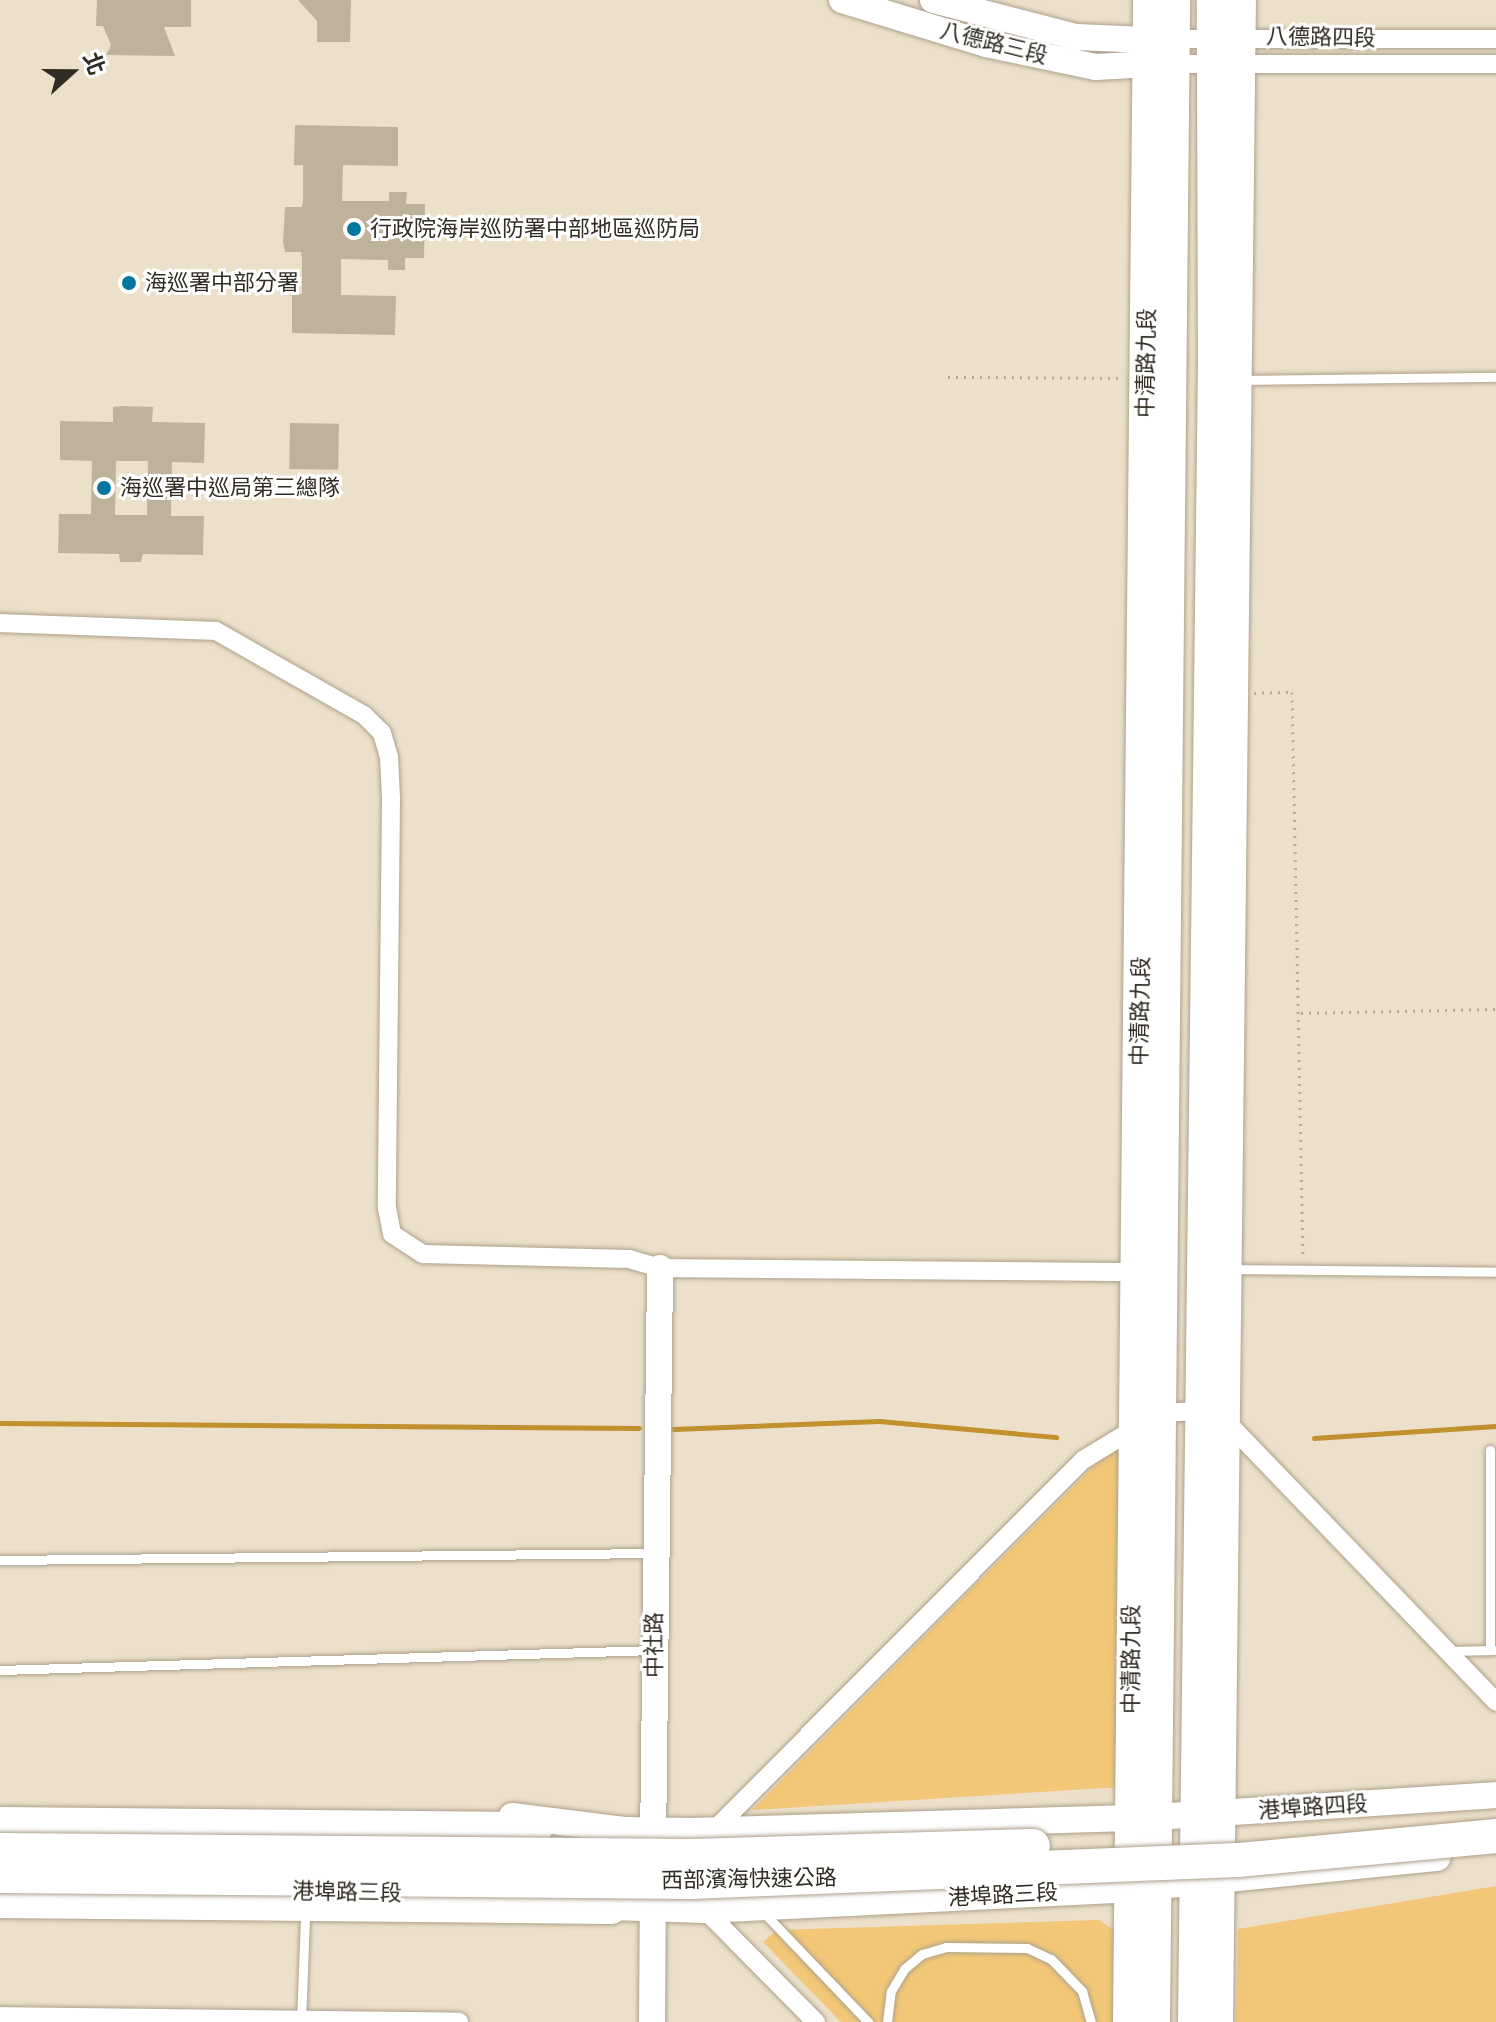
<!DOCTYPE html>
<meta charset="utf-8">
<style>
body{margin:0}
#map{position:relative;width:1496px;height:2022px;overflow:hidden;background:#ede0ca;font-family:Quicksand,"Noto Sans TC",sans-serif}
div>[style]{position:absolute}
.green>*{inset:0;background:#f2c777}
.stream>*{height:5px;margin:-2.5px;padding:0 2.5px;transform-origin:2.5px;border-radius:2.5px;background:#c0912c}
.building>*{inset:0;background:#bfb29d;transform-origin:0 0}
.path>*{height:3px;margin-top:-1.5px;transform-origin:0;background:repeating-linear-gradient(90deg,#b4aa98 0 2px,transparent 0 8px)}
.roads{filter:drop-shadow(0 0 2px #ada18c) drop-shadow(0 0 2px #ada18c)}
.lane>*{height:9px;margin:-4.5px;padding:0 4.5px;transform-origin:4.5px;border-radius:4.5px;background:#fff}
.street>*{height:18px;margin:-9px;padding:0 9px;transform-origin:9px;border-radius:9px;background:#fff}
.secondary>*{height:26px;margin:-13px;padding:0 13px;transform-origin:13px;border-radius:13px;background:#fff}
.primary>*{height:30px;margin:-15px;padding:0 15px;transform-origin:15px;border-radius:15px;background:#fff}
.highway>*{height:34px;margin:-17px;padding:0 17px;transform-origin:17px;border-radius:17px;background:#fff}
.bridges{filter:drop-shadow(0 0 2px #ada18c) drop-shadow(0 0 2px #ada18c)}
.highway-bridge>*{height:34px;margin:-17px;padding:0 17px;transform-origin:17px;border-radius:17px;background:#fff}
.dots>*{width:22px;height:22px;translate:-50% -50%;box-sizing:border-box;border:4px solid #fff;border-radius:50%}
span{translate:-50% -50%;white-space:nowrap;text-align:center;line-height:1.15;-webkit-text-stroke:6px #fff;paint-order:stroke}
.street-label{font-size:22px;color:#302c23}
.poi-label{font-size:22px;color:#302c23}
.left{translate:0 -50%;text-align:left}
.north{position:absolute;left:32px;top:32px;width:80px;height:80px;-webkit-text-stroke:6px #fff;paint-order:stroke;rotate:69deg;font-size:22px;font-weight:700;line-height:32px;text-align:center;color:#302c23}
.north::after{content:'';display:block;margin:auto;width:28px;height:36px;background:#302c23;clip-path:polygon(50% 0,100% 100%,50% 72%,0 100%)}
</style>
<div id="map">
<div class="green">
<i style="clip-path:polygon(1122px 1437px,1121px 1787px,752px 1810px)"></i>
<i style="clip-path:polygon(1496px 1886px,1496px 2022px,1236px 2022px,1238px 1929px)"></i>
<i style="clip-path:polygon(1099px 1920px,1115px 1931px,1114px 2022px,841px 2022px,763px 1942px,777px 1930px)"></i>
</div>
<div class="stream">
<i style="left:0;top:1423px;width:639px;rotate:0.45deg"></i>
<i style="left:673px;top:1429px;width:206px;rotate:-2.2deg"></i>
<i style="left:879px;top:1421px;width:178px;rotate:5.2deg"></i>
<i style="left:1314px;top:1438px;width:182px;rotate:-3.8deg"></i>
</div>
<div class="building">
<i style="clip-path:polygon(97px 0,191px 0,191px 27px,164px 27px,175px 56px,106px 55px,111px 45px,103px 26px,96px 26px)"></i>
<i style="clip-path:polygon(298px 0,351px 0,350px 42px,317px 42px,317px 21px)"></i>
<i style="clip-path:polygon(295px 125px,398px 127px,398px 166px,343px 165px,342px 201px,389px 201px,389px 192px,407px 192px,406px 204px,425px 204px,424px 258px,405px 258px,405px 270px,388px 270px,388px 260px,341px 259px,341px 295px,396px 296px,395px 335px,292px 333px,292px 294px,302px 294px,302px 259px,301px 252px,285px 252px,283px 242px,285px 207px,302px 207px,303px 200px,303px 165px,294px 165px)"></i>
<i style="clip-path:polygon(evenodd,122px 406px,153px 407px,152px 422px,205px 423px,204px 463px,172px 462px,171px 516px,204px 516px,203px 555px,143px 554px,141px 562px,120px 562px,119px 554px,58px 553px,59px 514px,91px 514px,92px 461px,60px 460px,60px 421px,113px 422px,113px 407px,122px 406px,116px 461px,148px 461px,147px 515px,115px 515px,116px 461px)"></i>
<i style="left:290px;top:423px;width:49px;height:46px;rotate:1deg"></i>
</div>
<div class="path">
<i style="left:948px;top:377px;width:172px;rotate:0.3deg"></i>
<i style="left:1254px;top:693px;width:38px;rotate:-2deg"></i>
<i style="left:1292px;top:692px;width:567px;rotate:88.89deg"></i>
<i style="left:1301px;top:1013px;width:195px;rotate:-1.2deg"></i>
</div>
<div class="roads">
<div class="lane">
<i style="left:1241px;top:380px;width:255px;rotate:-0.7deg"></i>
<i style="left:1231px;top:1269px;width:265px;rotate:0.6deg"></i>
<i style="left:1490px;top:1450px;width:200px;rotate:90deg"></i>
<i style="left:0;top:1560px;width:653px;rotate:-0.61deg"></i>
<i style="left:1449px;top:1651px;width:45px;rotate:-1.3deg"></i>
<i style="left:0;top:1670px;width:654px;rotate:-1.75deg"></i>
<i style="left:764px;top:1913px;width:151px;rotate:46.3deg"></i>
<i style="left:301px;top:2022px;width:105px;rotate:-87.8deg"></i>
<i style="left:887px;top:2022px;width:31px;rotate:-83deg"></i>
<i style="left:891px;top:1991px;width:26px;rotate:-59deg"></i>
<i style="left:904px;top:1969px;width:23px;rotate:-40deg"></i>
<i style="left:922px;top:1954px;width:25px;rotate:-16deg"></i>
<i style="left:946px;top:1947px;width:81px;rotate:0.7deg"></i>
<i style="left:1027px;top:1948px;width:26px;rotate:25deg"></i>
<i style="left:1051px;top:1959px;width:45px;rotate:45.9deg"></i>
<i style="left:1082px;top:1991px;width:32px;rotate:74deg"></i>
</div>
<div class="street">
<i style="left:1167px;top:39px;width:329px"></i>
<i style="left:1167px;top:64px;width:329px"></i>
<i style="left:0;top:623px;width:216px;rotate:2.1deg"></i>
<i style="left:216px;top:631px;width:170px;rotate:29.6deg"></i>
<i style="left:364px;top:715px;width:25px;rotate:45deg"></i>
<i style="left:382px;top:733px;width:25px;rotate:74deg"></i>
<i style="left:389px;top:757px;width:41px;rotate:87.2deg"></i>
<i style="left:391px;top:798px;width:410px;rotate:90.6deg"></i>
<i style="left:387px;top:1208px;width:26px;rotate:79deg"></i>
<i style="left:392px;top:1234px;width:37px;rotate:33deg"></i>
<i style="left:423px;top:1254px;width:206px;rotate:1.4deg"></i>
<i style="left:629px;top:1259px;width:32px;rotate:16deg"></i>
<i style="left:660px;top:1268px;width:477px;rotate:0.5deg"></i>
<i style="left:714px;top:1830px;width:523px;rotate:-45.08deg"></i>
<i style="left:1083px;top:1460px;width:90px;rotate:-31.4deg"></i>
<i style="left:1160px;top:1413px;width:39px;rotate:-3deg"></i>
<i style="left:1199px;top:1411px;width:25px;rotate:16deg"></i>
<i style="left:1223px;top:1418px;width:394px;rotate:46.1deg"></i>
<i style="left:705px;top:1910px;width:158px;rotate:45.3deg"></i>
<i style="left:0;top:2016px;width:459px;rotate:0.7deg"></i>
</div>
<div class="secondary">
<i style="left:842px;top:0;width:151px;rotate:17deg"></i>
<i style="left:986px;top:44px;width:112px;rotate:11.8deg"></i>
<i style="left:1096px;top:67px;width:53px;rotate:-3.2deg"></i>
<i style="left:933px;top:0;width:148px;rotate:14.5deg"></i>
<i style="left:1076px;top:37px;width:71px;rotate:2.4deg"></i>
<i style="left:512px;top:1816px;width:113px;rotate:7.1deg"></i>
<i style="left:624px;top:1830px;width:68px;rotate:0.8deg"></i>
<i style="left:692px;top:1831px;width:464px;rotate:-1.7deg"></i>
<i style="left:1156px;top:1817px;width:341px;rotate:-3.7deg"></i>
<i style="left:653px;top:1845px;width:577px;rotate:-89.3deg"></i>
<i style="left:611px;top:1907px;width:94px;rotate:1.8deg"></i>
<i style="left:705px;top:1910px;width:426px;rotate:-2.8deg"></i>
<i style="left:1130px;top:1889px;width:309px;rotate:-5.8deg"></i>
<i style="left:652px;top:2022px;width:130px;rotate:-89.6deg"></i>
</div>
<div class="primary">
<i style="left:1128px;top:2022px;width:2022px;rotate:-89.43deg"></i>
<i style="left:1155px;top:2022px;width:2022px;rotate:-89.43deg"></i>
<i style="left:1193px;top:2022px;width:1655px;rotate:-89.31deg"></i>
<i style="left:1213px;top:367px;width:367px;rotate:-90.2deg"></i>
<i style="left:1218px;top:2022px;width:2022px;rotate:-89.35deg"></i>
</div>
<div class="highway">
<i style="left:0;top:1824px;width:535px;rotate:0.54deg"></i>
<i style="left:0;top:1901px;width:611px;rotate:0.56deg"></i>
</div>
</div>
<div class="bridges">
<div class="highway-bridge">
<i style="left:0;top:1850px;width:692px;rotate:0.5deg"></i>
<i style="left:692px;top:1856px;width:341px;rotate:-1.7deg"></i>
<i style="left:0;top:1876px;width:691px;rotate:0.5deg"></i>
<i style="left:691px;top:1882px;width:547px;rotate:-2.3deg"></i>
<i style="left:1238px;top:1860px;width:259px;rotate:-5.3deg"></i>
</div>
</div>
<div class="dots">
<i style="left:354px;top:229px;background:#01769f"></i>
<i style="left:129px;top:283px;background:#01769f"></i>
<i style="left:104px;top:488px;background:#01769f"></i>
</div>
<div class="street-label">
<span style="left:1321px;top:37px;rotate:1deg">八德路四段</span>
<span style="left:994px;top:43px;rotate:14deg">八德路三段</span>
<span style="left:1146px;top:363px;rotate:-89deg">中清路九段</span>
<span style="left:1140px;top:1011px;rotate:-89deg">中清路九段</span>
<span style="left:654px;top:1645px;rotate:-90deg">中社路</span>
<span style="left:1131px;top:1659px;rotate:-90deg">中清路九段</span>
<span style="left:1313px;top:1807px;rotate:-4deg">港埠路四段</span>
<span style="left:749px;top:1879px;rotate:-1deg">西部濱海快速公路</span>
<span style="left:347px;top:1892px;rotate:1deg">港埠路三段</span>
<span style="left:1003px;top:1895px;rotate:-3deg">港埠路三段</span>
</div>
<div class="poi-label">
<span class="left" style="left:370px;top:229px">行政院海岸巡防署中部地區巡防局</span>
<span class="left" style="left:145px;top:283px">海巡署中部分署</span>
<span class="left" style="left:120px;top:488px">海巡署中巡局第三總隊</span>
</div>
<div class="north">北</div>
</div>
